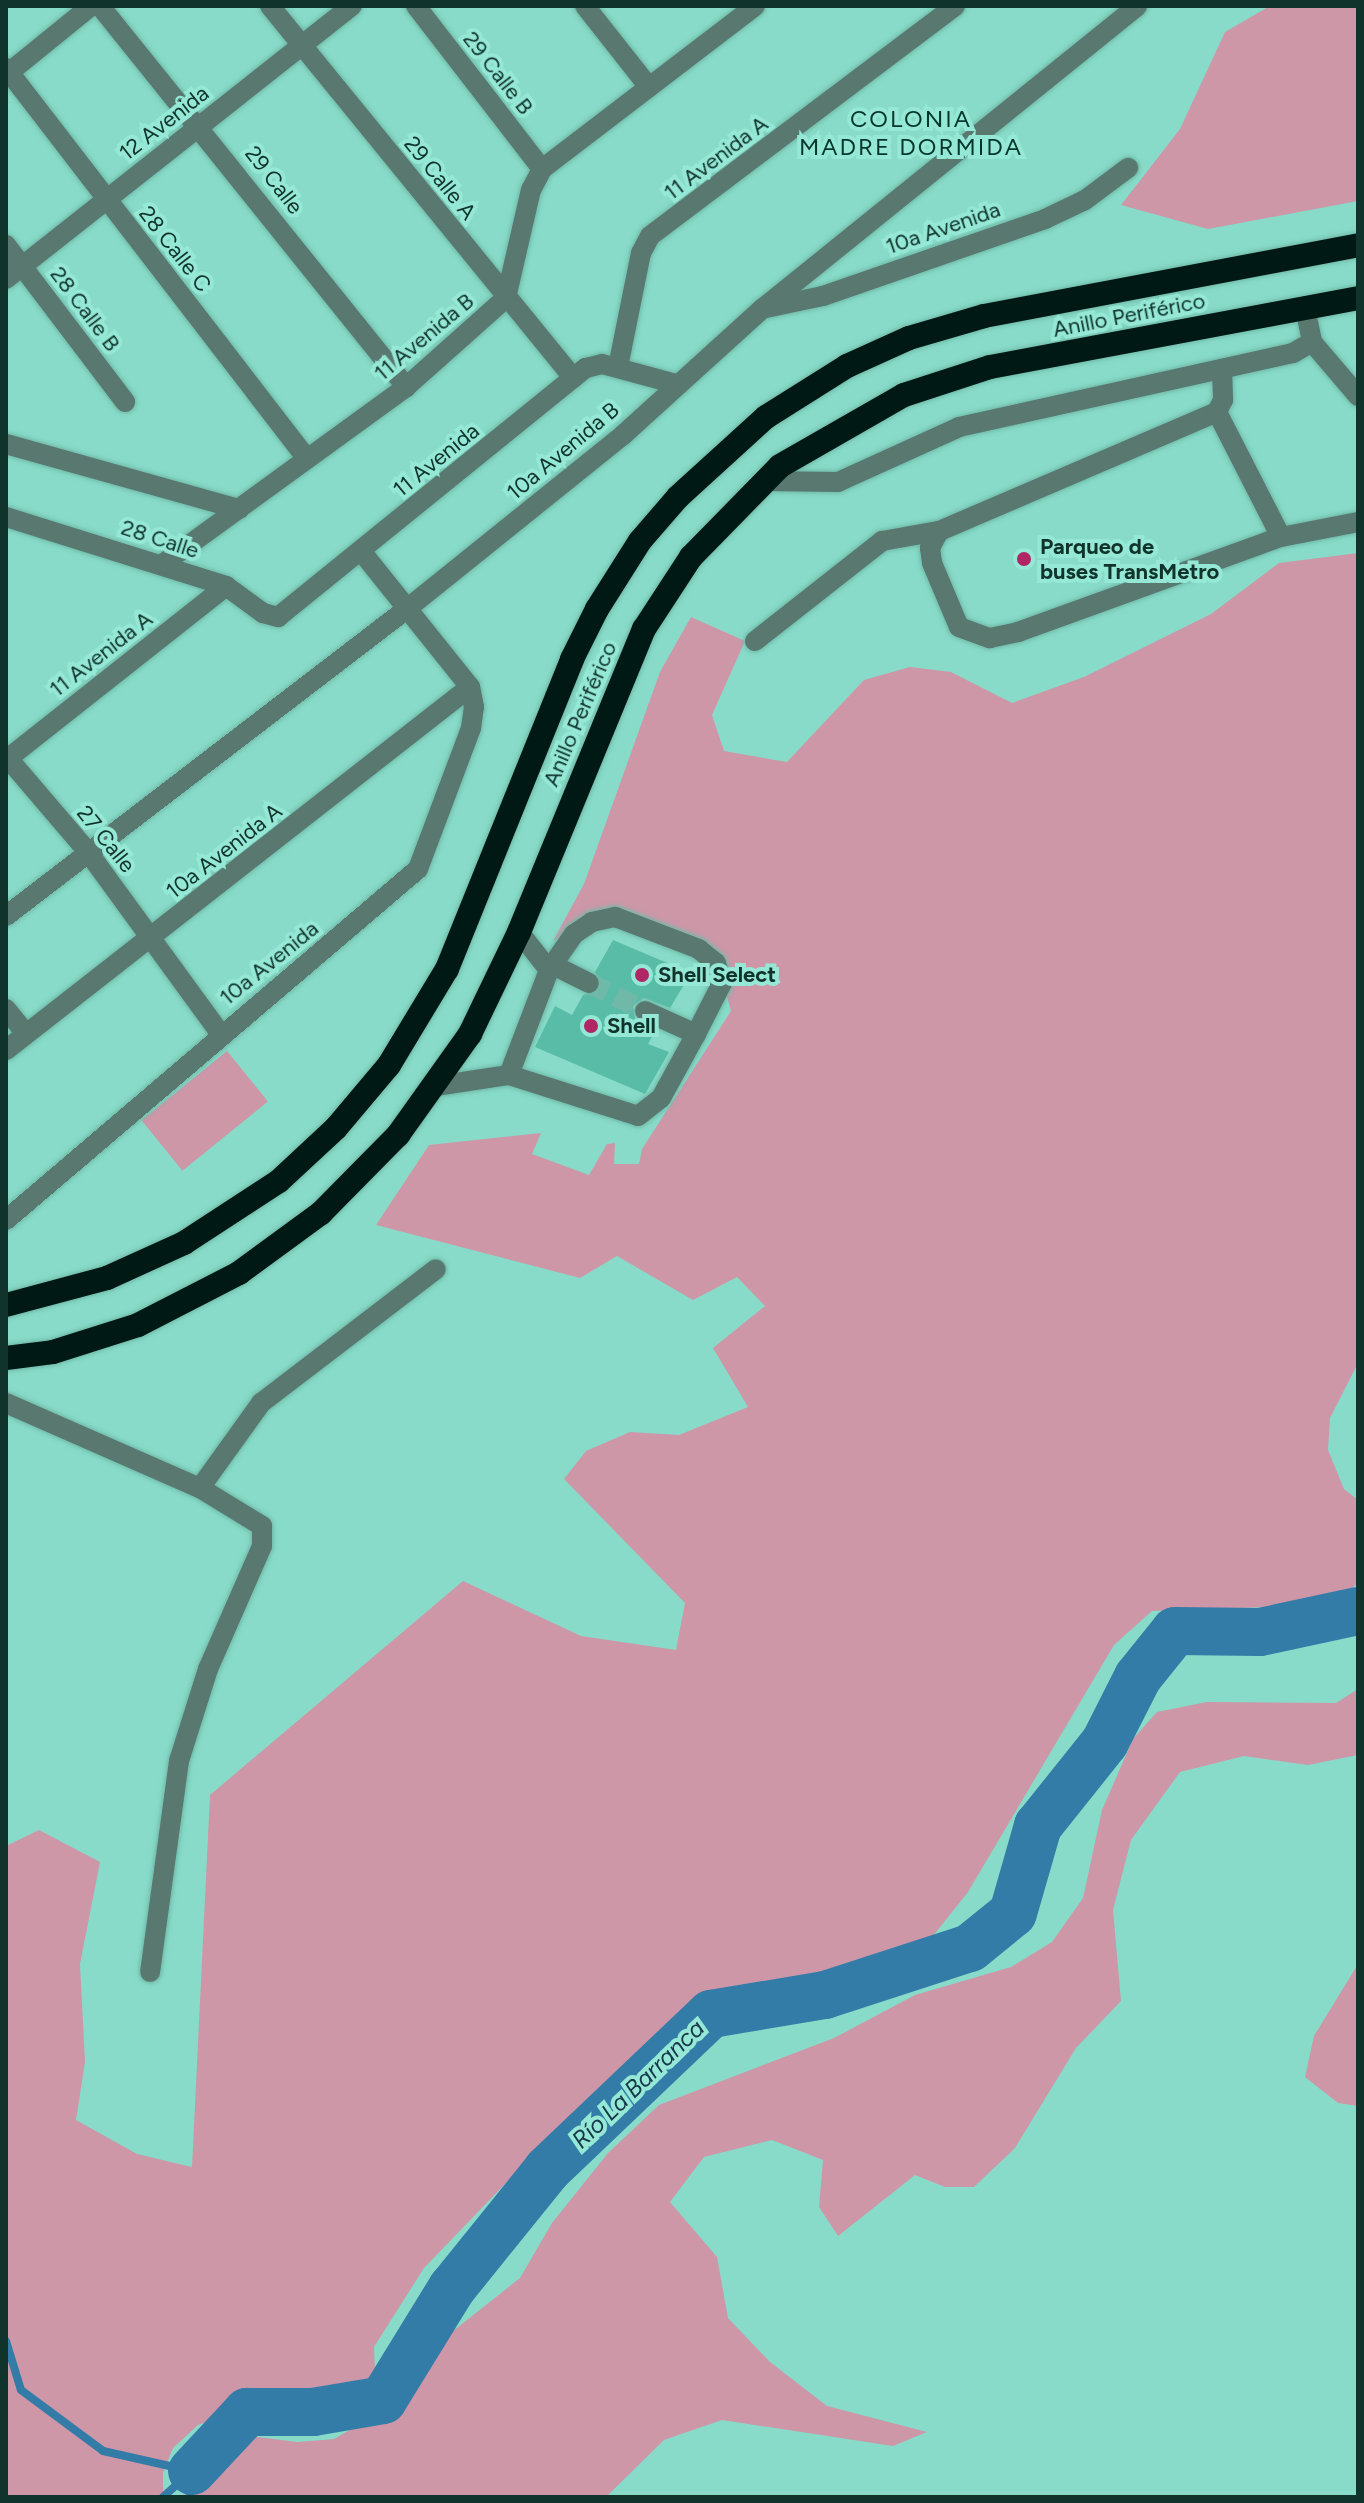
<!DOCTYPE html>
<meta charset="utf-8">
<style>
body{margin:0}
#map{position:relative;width:1364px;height:2503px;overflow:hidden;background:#88dbc8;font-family:Figtree,sans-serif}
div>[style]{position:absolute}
.green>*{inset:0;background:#cd97a8;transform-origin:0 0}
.stream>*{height:8px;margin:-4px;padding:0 4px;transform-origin:4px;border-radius:4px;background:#337ca7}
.river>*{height:48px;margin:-24px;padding:0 24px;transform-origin:24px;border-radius:24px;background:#337ca7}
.building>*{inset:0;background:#59bca7}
.minor-tunnel>*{height:20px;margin-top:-10px;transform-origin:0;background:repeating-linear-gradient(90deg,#70b9a9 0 20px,transparent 0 30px)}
.roads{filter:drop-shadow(0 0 2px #70b9a9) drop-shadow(0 0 2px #70b9a9)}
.minor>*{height:20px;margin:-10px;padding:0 10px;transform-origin:10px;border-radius:10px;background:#587870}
.highway>*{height:24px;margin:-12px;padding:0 12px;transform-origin:12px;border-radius:12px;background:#011914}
.dots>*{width:22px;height:22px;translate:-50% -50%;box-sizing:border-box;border:4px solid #95e8d5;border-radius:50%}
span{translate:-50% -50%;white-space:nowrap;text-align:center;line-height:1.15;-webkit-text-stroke:8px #95e8d5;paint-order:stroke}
.street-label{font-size:22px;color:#10332c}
.poi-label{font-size:22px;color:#10332c;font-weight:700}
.left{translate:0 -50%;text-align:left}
.neighbourhood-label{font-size:24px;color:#05352d;letter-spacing:2px}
.water-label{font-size:24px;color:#17374a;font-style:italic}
.frame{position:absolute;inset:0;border:8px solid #10332c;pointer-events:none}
</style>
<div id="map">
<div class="green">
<i style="clip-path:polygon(1270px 6px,1358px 6px,1358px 201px,1208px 229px,1121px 205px,1180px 129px,1225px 32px)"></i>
<i style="clip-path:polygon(1358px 553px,1358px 1363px,1330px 1418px,1328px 1450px,1344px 1489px,1358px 1500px,1358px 1583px,1349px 1591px,1267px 1607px,1152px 1611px,1114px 1645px,968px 1892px,929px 1941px,881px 1975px,735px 1995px,674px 2031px,526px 2162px,424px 2268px,374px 2347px,375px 2373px,368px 2393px,311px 2422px,218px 2418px,198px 2425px,173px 2448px,163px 2473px,163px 2497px,6px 2497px,6px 1846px,39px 1830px,100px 1862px,80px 1964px,85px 2062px,76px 2120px,137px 2154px,192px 2167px,210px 1795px,463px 1581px,581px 1636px,676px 1650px,685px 1603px,564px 1479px,586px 1451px,630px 1432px,679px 1435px,748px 1407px,713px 1348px,765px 1306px,737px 1277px,693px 1300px,617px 1256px,580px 1278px,376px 1225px,429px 1145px,541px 1133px,532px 1154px,589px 1175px,607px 1144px,615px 1143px,614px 1164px,639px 1164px,642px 1149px,731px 1011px,718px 964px,601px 918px,553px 941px,584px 884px,660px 672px,691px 617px,745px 641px,712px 715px,724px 751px,787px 762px,864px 680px,910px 667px,951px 672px,1012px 703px,1084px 677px,1211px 614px,1279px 563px)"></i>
<i style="left:227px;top:1051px;width:65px;height:110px;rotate:51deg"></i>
<i style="clip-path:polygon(1358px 1689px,1358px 1755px,1308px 1765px,1244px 1756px,1180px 1772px,1131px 1840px,1113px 1910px,1121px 2001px,1076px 2048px,1015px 2148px,974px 2187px,945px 2187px,915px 2175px,838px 2236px,819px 2207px,823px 2160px,772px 2140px,704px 2157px,670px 2202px,717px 2257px,728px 2318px,770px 2362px,827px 2406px,927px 2432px,893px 2446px,722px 2420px,664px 2440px,606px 2497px,185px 2497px,183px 2486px,194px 2456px,226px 2433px,297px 2442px,334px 2439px,395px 2404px,448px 2335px,520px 2278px,552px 2223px,608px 2153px,659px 2105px,834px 2038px,915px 1995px,1011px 1967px,1052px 1942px,1083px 1898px,1102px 1810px,1133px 1739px,1157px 1712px,1207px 1702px,1336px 1703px)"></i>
<i style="clip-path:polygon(1358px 1964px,1358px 2106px,1338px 2103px,1305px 2077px,1314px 2036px)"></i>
</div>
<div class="stream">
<i style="left:6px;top:2341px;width:51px;rotate:73deg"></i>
<i style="left:21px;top:2390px;width:102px;rotate:36.6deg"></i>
<i style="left:103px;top:2451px;width:91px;rotate:12.7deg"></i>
<i style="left:163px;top:2497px;width:39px;rotate:-42deg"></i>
<i style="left:190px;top:2497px;width:26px;rotate:-86deg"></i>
</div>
<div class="river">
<i style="left:192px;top:2471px;width:81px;rotate:-47deg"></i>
<i style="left:247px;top:2412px;width:66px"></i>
<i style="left:313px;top:2412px;width:71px;rotate:-9.7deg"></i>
<i style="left:383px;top:2400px;width:132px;rotate:-58.4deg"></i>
<i style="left:452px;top:2288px;width:153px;rotate:-51.1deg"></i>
<i style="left:548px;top:2169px;width:225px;rotate:-43.6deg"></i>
<i style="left:711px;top:2014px;width:116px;rotate:-9.5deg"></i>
<i style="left:825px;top:1995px;width:152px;rotate:-18deg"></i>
<i style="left:970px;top:1948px;width:55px;rotate:-39.1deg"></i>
<i style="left:1013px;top:1913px;width:91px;rotate:-74deg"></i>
<i style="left:1038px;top:1826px;width:107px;rotate:-51.4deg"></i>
<i style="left:1105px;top:1742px;width:73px;rotate:-63.1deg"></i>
<i style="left:1138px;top:1677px;width:59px;rotate:-51.2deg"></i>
<i style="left:1175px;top:1631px;width:85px;rotate:0.7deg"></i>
<i style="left:1260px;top:1632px;width:100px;rotate:-12.1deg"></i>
</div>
<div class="building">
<i style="clip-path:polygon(613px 940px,691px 973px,670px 1008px,644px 998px,633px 1006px,635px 1019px,656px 1030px,648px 1044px,669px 1052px,645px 1094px,535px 1047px,555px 1006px,572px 1015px,583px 995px,600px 989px,595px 972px)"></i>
</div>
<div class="minor-tunnel">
<i style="left:589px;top:983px;width:63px;rotate:26.6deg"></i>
</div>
<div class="roads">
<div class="minor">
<i style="left:100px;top:6px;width:489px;rotate:51.2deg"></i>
<i style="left:270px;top:6px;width:480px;rotate:50.8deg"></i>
<i style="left:416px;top:6px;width:206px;rotate:52.3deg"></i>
<i style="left:585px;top:6px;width:103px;rotate:51.7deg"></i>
<i style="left:6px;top:68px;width:493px;rotate:52.4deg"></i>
<i style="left:6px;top:75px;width:109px;rotate:-39.1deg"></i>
<i style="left:6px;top:245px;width:197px;rotate:52.8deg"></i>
<i style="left:6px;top:279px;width:441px;rotate:-38.3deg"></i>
<i style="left:766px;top:308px;width:58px;rotate:-11.9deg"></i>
<i style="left:823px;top:296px;width:235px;rotate:-19.1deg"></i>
<i style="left:1045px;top:219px;width:44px;rotate:-25.4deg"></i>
<i style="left:1085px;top:200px;width:54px;rotate:-36.7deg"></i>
<i style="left:1305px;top:308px;width:35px;rotate:78deg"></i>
<i style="left:1312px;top:342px;width:71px;rotate:49.6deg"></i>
<i style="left:618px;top:367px;width:116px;rotate:-78.6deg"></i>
<i style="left:641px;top:253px;width:19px;rotate:-62deg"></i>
<i style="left:650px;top:236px;width:382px;rotate:-37deg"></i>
<i style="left:1222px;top:369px;width:31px;rotate:88deg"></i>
<i style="left:1223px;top:400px;width:13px;rotate:117deg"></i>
<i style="left:1217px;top:412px;width:302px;rotate:156.8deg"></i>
<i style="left:939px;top:531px;width:19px;rotate:118deg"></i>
<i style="left:930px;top:548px;width:15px;rotate:82deg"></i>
<i style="left:932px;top:563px;width:69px;rotate:67.1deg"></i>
<i style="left:959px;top:627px;width:33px;rotate:20deg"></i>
<i style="left:990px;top:638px;width:29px;rotate:-12deg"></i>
<i style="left:1018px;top:632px;width:280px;rotate:-19.9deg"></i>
<i style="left:1281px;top:537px;width:78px;rotate:-11deg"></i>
<i style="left:1217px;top:412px;width:140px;rotate:62.9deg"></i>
<i style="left:6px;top:444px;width:242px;rotate:15.6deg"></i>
<i style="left:764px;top:481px;width:74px;rotate:0.8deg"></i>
<i style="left:838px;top:482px;width:133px;rotate:-24.4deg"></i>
<i style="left:959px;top:427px;width:342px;rotate:-12.5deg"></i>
<i style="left:1293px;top:353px;width:22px;rotate:-30deg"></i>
<i style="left:6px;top:517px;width:231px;rotate:17.4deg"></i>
<i style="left:226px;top:586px;width:46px;rotate:36.1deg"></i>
<i style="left:263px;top:613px;width:16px;rotate:15deg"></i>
<i style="left:278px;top:617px;width:396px;rotate:-39deg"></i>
<i style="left:586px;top:368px;width:16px;rotate:-14deg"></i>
<i style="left:602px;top:364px;width:77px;rotate:15.1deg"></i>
<i style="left:164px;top:563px;width:299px;rotate:-36deg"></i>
<i style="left:406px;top:387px;width:134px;rotate:-41.7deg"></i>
<i style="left:506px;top:298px;width:111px;rotate:-77deg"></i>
<i style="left:531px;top:190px;width:24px;rotate:-62deg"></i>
<i style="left:542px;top:169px;width:268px;rotate:-37.4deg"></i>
<i style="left:755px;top:641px;width:162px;rotate:-38.2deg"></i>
<i style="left:882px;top:541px;width:58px;rotate:-10deg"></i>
<i style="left:6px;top:756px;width:126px;rotate:49.5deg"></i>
<i style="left:88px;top:852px;width:224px;rotate:53.9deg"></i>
<i style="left:6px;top:760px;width:280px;rotate:-38.3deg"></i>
<i style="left:6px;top:916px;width:506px;rotate:-37.46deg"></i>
<i style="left:408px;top:608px;width:276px;rotate:-38.8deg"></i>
<i style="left:623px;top:435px;width:188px;rotate:-42.2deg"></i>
<i style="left:762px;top:309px;width:482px;rotate:-38.9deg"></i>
<i style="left:519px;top:932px;width:48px;rotate:51.7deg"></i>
<i style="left:553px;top:965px;width:40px;rotate:26.6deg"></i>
<i style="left:6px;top:1009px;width:32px;rotate:51deg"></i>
<i style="left:645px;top:1011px;width:56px;rotate:24.3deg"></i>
<i style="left:6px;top:1050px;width:589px;rotate:-38.04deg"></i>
<i style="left:436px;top:1086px;width:74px;rotate:-8.6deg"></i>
<i style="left:509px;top:1075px;width:135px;rotate:17.6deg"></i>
<i style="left:638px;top:1116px;width:29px;rotate:-38deg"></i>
<i style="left:661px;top:1098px;width:73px;rotate:-61.3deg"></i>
<i style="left:696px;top:1034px;width:57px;rotate:-63deg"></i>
<i style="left:722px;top:983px;width:21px;rotate:-107deg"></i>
<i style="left:716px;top:963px;width:22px;rotate:-141deg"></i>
<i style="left:699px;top:949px;width:90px;rotate:-159.1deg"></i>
<i style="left:615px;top:917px;width:24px;rotate:168deg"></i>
<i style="left:592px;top:922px;width:22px;rotate:146deg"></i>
<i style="left:574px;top:934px;width:44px;rotate:124.8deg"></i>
<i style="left:549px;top:970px;width:112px;rotate:110.9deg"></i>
<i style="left:6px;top:1220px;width:541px;rotate:-40.43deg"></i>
<i style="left:418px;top:869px;width:151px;rotate:-69.4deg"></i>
<i style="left:471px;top:728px;width:21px;rotate:-82deg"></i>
<i style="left:474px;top:707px;width:20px;rotate:-101deg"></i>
<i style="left:470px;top:687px;width:173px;rotate:-128.7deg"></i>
<i style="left:6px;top:1403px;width:212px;rotate:23.7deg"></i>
<i style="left:200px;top:1488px;width:73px;rotate:31.5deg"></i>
<i style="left:262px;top:1526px;width:20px;rotate:90deg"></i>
<i style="left:262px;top:1546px;width:134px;rotate:113.7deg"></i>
<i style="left:208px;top:1669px;width:96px;rotate:107.5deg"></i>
<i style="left:179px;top:1761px;width:213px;rotate:97.8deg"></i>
<i style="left:200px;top:1488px;width:105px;rotate:-54.3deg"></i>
<i style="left:261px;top:1403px;width:220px;rotate:-37.4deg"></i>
</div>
<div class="highway">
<i style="left:6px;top:1305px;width:105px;rotate:-15deg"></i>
<i style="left:107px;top:1278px;width:85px;rotate:-24.4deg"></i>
<i style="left:184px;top:1243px;width:113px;rotate:-33.1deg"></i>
<i style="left:279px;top:1181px;width:78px;rotate:-42.9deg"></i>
<i style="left:336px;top:1128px;width:82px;rotate:-49.9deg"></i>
<i style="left:389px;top:1065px;width:112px;rotate:-58.9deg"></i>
<i style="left:447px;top:969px;width:334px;rotate:-68deg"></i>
<i style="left:572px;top:659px;width:56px;rotate:-63.4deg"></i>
<i style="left:597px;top:609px;width:80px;rotate:-57.7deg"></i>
<i style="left:640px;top:541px;width:58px;rotate:-49.2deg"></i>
<i style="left:678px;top:497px;width:119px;rotate:-42.3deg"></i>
<i style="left:766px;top:417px;width:96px;rotate:-32.2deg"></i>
<i style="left:847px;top:366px;width:68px;rotate:-24.3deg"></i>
<i style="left:909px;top:338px;width:78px;rotate:-16.3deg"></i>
<i style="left:984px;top:316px;width:381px;rotate:-10.7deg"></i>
<i style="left:6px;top:1358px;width:47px;rotate:-7.3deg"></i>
<i style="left:53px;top:1352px;width:89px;rotate:-17.6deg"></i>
<i style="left:138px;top:1325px;width:114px;rotate:-27.2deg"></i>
<i style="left:239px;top:1273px;width:102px;rotate:-36.2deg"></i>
<i style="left:321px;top:1213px;width:110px;rotate:-45.4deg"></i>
<i style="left:398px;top:1135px;width:124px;rotate:-54.5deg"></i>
<i style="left:470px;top:1034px;width:113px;rotate:-64.3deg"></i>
<i style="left:519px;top:932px;width:328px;rotate:-67.6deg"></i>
<i style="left:644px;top:629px;width:86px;rotate:-56.9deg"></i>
<i style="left:691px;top:557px;width:127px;rotate:-45.6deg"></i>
<i style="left:780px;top:466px;width:143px;rotate:-29.8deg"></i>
<i style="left:904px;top:395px;width:90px;rotate:-18deg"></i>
<i style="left:990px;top:367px;width:374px;rotate:-10.6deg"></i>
</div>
</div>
<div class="dots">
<i style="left:1024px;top:559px;background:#af2565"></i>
<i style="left:642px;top:975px;background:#af2565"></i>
<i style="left:591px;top:1026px;background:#af2565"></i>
</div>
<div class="street-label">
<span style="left:498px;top:73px;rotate:52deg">29 Calle B</span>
<span style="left:164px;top:123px;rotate:-38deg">12 Avenida</span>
<span style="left:716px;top:158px;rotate:-37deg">11 Avenida A</span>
<span style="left:440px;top:178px;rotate:51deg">29 Calle A</span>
<span style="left:274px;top:180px;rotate:52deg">29 Calle</span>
<span style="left:943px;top:228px;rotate:-19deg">10a Avenida</span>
<span style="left:175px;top:249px;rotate:52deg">28 Calle C</span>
<span style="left:85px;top:309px;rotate:53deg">28 Calle B</span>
<span style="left:1129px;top:315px;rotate:-11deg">Anillo Periférico</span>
<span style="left:424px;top:337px;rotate:-40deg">11 Avenida B</span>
<span style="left:563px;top:451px;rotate:-40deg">10a Avenida B</span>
<span style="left:436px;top:460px;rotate:-39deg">11 Avenida</span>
<span style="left:160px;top:539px;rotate:18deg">28 Calle</span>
<span style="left:101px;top:654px;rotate:-38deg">11 Avenida A</span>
<span style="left:580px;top:714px;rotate:-67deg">Anillo Periférico</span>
<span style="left:106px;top:839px;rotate:51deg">27 Calle</span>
<span style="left:224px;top:851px;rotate:-38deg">10a Avenida A</span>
<span style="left:269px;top:963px;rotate:-39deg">10a Avenida</span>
</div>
<div class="poi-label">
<span class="left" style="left:1040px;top:559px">Parqueo de<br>buses TransMetro</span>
<span class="left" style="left:658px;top:975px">Shell Select</span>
<span class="left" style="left:607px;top:1026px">Shell</span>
</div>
<div class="neighbourhood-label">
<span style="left:911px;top:133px">COLONIA<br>MADRE DORMIDA</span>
</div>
<div class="water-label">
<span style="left:638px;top:2084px;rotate:-44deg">Río La Barranca</span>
</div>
<div class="frame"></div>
</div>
